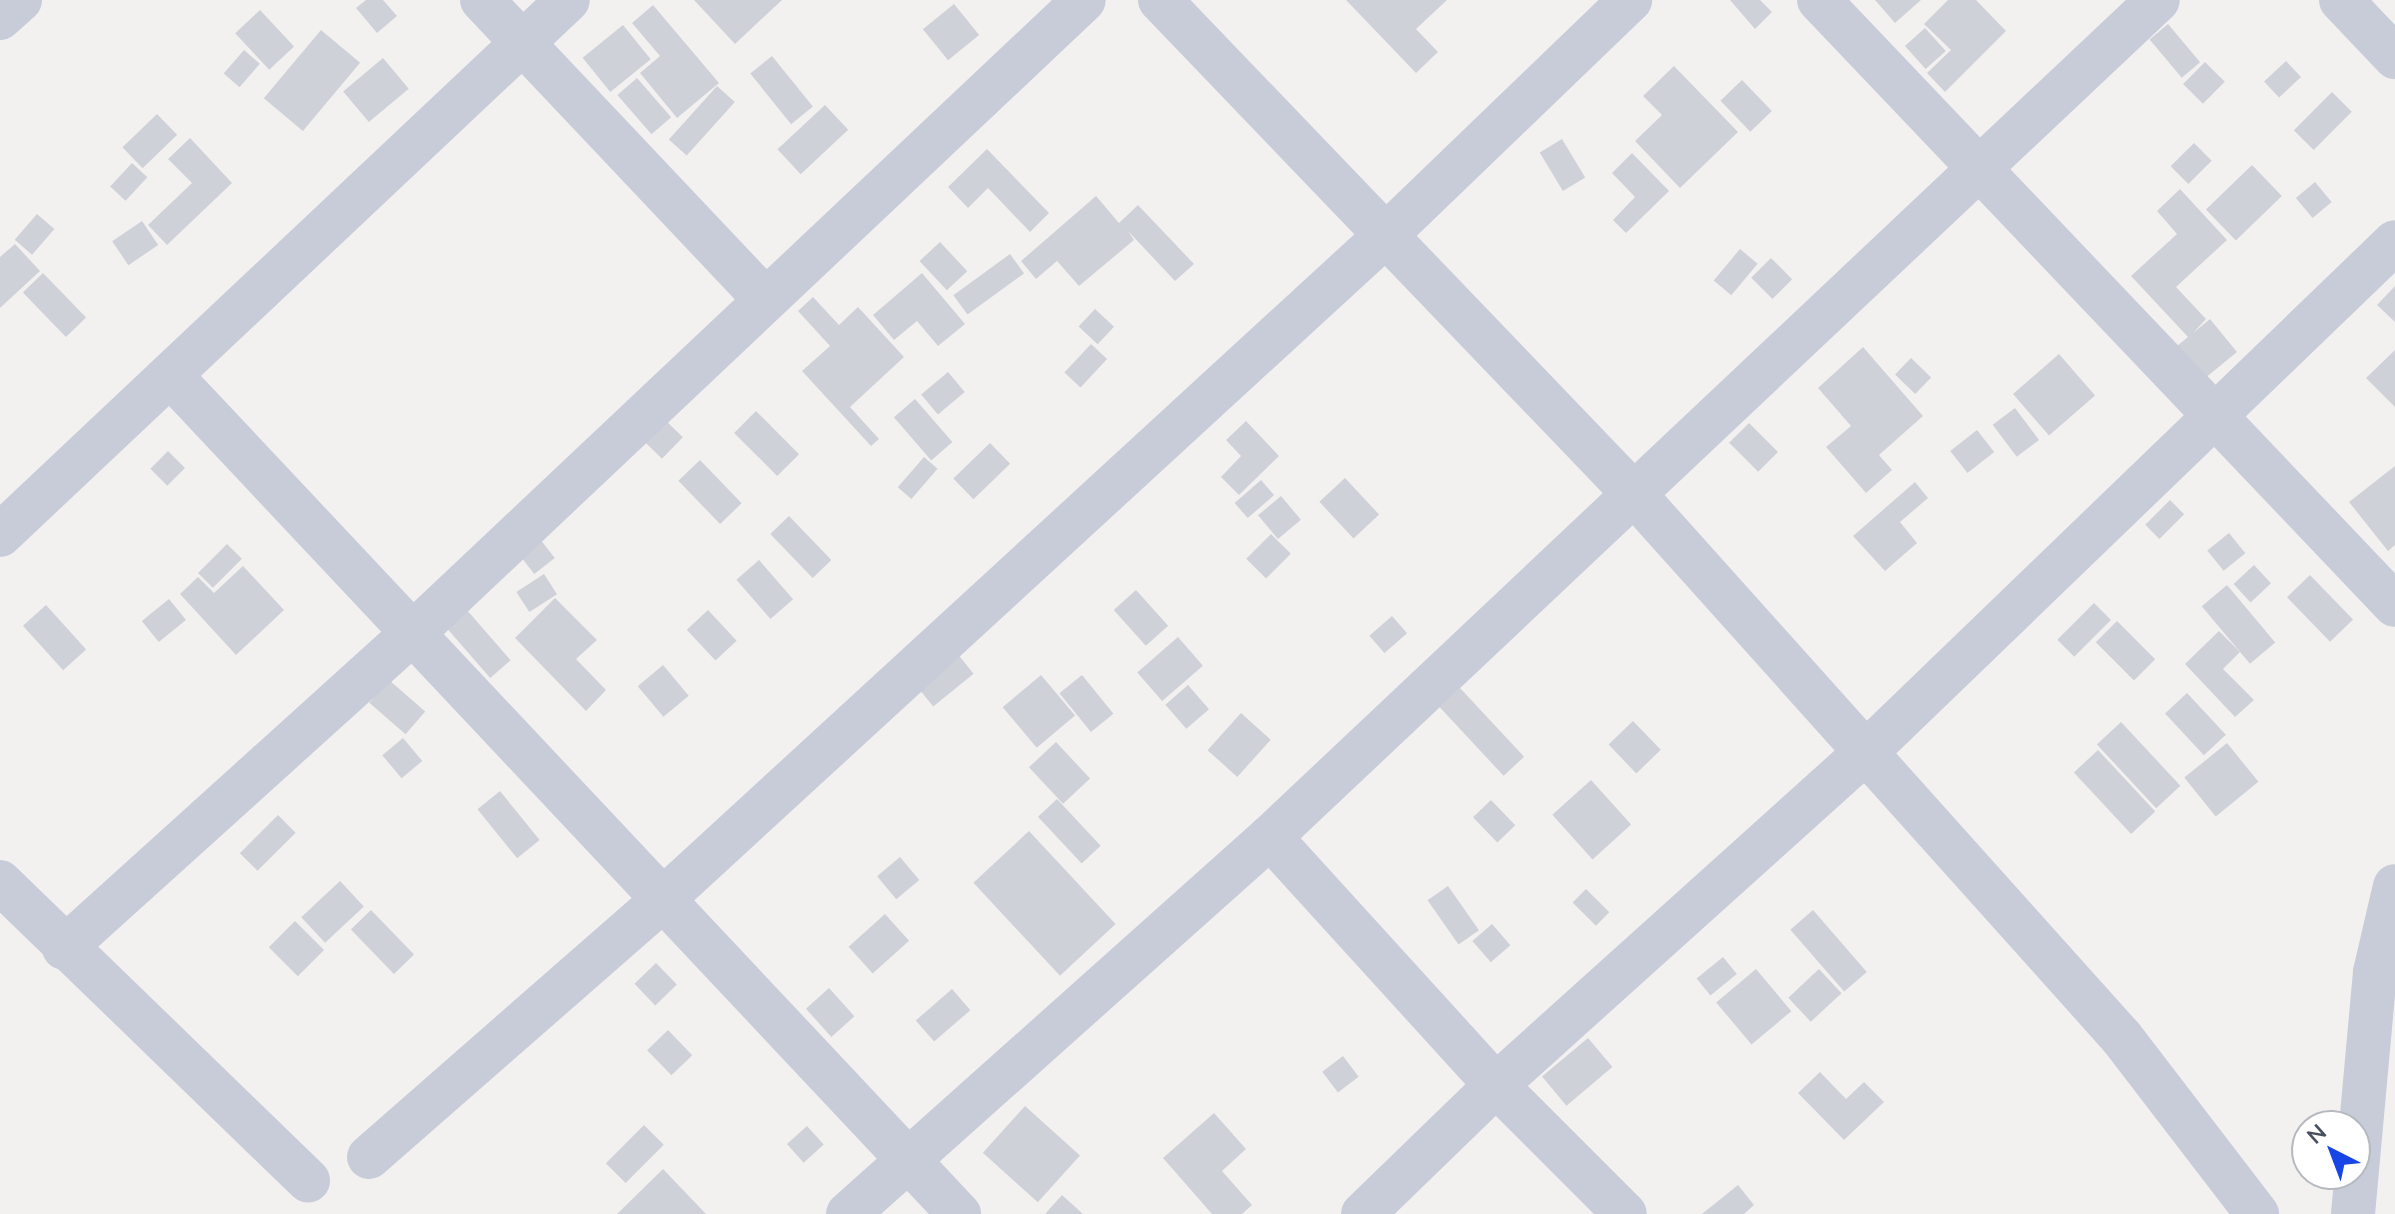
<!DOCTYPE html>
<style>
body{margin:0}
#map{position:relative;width:2395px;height:1214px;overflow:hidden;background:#f3f1f0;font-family:Mulish,sans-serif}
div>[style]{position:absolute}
.building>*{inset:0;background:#cfd1d8;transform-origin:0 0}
.street>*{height:44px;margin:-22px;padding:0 22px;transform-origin:22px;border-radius:22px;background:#c7ccd8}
span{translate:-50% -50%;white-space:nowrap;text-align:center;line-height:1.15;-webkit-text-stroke:7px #fff;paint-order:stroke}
.north{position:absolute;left:2291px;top:1110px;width:80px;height:80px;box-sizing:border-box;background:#fff;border:2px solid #b6b9bf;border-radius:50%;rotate:318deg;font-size:22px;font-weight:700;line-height:32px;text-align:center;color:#484f5e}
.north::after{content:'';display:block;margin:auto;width:28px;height:36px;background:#1845e5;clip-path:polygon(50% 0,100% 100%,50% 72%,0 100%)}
</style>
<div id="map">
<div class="building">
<i style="clip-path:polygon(366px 0,383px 0,397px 16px,377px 33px,356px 8px)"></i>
<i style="clip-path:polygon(694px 0,782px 0,735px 44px)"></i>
<i style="clip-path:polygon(1346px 0,1447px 0,1416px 29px,1438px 52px,1416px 73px)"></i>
<i style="clip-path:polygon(1730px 0,1760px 0,1772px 12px,1755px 29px)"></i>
<i style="clip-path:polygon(1875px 0,1921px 0,1895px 23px)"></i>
<i style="clip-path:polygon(1948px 0,1976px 0,2006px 31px,1945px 92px,1927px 73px,1951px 50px,1924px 24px)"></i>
<i style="left:954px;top:4px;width:40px;height:40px;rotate:51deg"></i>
<i style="clip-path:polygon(653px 5px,719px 83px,677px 118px,640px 73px,660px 56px,632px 23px)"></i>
<i style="left:260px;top:10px;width:50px;height:34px;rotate:47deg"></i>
<i style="left:2168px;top:24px;width:50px;height:24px;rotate:50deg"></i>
<i style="left:623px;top:25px;width:44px;height:52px;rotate:51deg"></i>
<i style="left:1925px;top:28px;width:31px;height:27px;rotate:48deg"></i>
<i style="left:321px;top:30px;width:51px;height:89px;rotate:40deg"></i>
<i style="left:244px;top:50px;width:21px;height:31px;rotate:41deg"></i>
<i style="left:772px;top:56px;width:65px;height:28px;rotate:51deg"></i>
<i style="left:383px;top:58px;width:40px;height:52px;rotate:50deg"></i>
<i style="left:2286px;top:61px;width:22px;height:30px;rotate:47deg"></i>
<i style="left:2205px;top:62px;width:28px;height:31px;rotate:45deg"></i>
<i style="clip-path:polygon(1674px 66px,1738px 132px,1680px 188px,1635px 141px,1662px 115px,1643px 96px)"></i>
<i style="left:637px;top:78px;width:52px;height:26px;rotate:49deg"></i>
<i style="left:1742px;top:80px;width:43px;height:30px;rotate:46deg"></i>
<i style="left:717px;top:86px;width:24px;height:72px;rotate:42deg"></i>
<i style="left:2332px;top:92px;width:28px;height:54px;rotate:45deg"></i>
<i style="left:825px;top:105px;width:34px;height:65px;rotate:47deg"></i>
<i style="left:157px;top:114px;width:29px;height:48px;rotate:46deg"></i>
<i style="clip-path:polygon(190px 138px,232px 183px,167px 245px,148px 225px,192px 183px,168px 159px)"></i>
<i style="left:1562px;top:139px;width:45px;height:26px;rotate:59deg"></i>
<i style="left:2194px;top:143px;width:25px;height:33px;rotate:45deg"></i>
<i style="clip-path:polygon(987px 149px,1049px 213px,1030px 232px,988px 188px,968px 208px,948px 187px)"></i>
<i style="clip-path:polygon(1632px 153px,1669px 191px,1626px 233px,1613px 220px,1635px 197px,1612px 173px)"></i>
<i style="left:132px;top:163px;width:21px;height:32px;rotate:43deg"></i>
<i style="left:2252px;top:165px;width:43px;height:64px;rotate:46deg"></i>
<i style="left:2315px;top:182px;width:26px;height:25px;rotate:50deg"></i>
<i style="clip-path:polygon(2180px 189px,2227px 240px,2176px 287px,2206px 319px,2193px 333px,2210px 319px,2237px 352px,2204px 379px,2177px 346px,2188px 337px,2131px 276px,2177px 234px,2157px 211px)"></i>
<i style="clip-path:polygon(1096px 196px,1119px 223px,1138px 205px,1194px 264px,1175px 281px,1128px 231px,1134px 240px,1079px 286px,1057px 261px,1036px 279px,1021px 261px)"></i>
<i style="left:37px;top:214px;width:23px;height:34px;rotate:41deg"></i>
<i style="left:142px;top:221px;width:29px;height:36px;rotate:56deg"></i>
<i style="left:940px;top:242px;width:40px;height:28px;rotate:47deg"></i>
<i style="clip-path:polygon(15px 244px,40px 271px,0 308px,0 257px)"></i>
<i style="left:1740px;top:249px;width:23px;height:41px;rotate:40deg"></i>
<i style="left:1010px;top:254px;width:24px;height:70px;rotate:54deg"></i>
<i style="left:1771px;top:258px;width:30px;height:28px;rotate:45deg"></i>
<i style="left:43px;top:273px;width:62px;height:28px;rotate:46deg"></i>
<i style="clip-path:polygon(922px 273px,965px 324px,938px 346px,917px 321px,894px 340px,873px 315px)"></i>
<i style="clip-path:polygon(2395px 286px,2395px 322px,2377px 305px)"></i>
<i style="clip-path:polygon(813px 297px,839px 325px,858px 307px,904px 357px,850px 407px,879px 439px,871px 446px,802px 371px,830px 346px,798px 311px)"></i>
<i style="left:1095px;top:309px;width:26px;height:24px;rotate:43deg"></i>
<i style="left:1091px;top:344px;width:22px;height:39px;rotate:43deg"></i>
<i style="clip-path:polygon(1863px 347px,1923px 416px,1879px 455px,1892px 470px,1866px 493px,1826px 447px,1851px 426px,1818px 388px)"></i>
<i style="clip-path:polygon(2395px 350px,2395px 407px,2366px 378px)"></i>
<i style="left:2059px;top:354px;width:55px;height:61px;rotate:49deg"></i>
<i style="left:1911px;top:358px;width:28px;height:23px;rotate:44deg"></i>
<i style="left:948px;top:372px;width:26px;height:35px;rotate:50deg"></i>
<i style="left:915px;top:399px;width:57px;height:28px;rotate:49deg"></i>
<i style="left:2015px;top:408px;width:40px;height:28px;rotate:53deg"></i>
<i style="left:756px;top:411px;width:61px;height:31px;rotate:45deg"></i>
<i style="left:662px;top:417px;width:29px;height:30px;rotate:44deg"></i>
<i style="clip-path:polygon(1246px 421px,1279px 456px,1239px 495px,1221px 477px,1241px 456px,1226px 440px)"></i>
<i style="left:1749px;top:423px;width:41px;height:28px;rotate:45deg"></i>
<i style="left:1977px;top:430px;width:28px;height:34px;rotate:52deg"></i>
<i style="left:990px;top:443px;width:29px;height:51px;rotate:46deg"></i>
<i style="left:168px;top:451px;width:24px;height:25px;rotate:45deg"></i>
<i style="left:924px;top:457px;width:18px;height:40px;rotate:41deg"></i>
<i style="left:700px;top:460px;width:60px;height:30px;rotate:46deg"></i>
<i style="clip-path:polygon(2395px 466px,2395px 545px,2388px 551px,2349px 502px)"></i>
<i style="left:1345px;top:478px;width:50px;height:35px;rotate:47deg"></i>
<i style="left:1261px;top:480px;width:20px;height:35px;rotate:49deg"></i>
<i style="clip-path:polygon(1915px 482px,1928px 498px,1900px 522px,1917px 543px,1885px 571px,1853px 536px)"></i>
<i style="left:1281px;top:496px;width:31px;height:30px;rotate:50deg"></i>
<i style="left:2170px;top:500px;width:20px;height:35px;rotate:45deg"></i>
<i style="left:789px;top:516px;width:61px;height:26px;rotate:46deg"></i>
<i style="left:2229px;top:533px;width:26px;height:28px;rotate:51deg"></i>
<i style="left:1271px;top:534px;width:28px;height:35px;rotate:45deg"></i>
<i style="left:540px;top:539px;width:24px;height:26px;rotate:52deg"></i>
<i style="left:227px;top:544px;width:21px;height:41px;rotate:45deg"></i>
<i style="left:759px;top:560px;width:52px;height:30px;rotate:49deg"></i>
<i style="left:2254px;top:565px;width:25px;height:28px;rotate:47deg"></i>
<i style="clip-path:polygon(243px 566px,284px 610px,236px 655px,180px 594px,198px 577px,214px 593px)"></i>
<i style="left:544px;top:574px;width:24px;height:33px;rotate:57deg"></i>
<i style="left:2310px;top:575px;width:62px;height:32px;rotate:46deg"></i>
<i style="left:2227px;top:585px;width:75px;height:33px;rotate:50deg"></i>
<i style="left:1136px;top:590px;width:48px;height:30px;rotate:48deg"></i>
<i style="clip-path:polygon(555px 598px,597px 640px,576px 659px,606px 690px,586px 711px,515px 638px)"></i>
<i style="left:169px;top:599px;width:27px;height:35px;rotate:51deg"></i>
<i style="left:2094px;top:603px;width:24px;height:52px;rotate:45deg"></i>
<i style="left:46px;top:605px;width:60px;height:31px;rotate:48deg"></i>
<i style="left:466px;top:609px;width:68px;height:27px;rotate:49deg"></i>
<i style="left:708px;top:610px;width:42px;height:29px;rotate:47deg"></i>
<i style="left:1392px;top:616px;width:23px;height:30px;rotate:49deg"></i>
<i style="left:2117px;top:621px;width:54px;height:30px;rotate:45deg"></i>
<i style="clip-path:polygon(2219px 631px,2240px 652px,2223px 669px,2254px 700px,2235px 717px,2185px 664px)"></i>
<i style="left:1178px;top:637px;width:38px;height:54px;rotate:49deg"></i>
<i style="left:956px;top:652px;width:28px;height:52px;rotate:51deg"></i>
<i style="left:663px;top:665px;width:40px;height:33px;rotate:50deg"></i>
<i style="left:1041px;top:675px;width:53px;height:50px;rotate:50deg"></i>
<i style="left:1082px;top:675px;width:50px;height:29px;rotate:51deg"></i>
<i style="left:389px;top:680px;width:48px;height:30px;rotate:41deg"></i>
<i style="left:1188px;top:685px;width:32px;height:30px;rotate:49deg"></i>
<i style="left:1460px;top:688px;width:94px;height:28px;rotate:47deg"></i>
<i style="left:2187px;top:693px;width:57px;height:30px;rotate:47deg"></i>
<i style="left:1241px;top:713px;width:40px;height:50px;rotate:42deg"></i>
<i style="left:1633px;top:721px;width:40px;height:34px;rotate:46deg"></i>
<i style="left:2121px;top:722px;width:87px;height:33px;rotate:47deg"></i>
<i style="left:403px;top:738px;width:30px;height:27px;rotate:50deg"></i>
<i style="left:1056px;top:742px;width:50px;height:37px;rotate:47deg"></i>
<i style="left:2227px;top:743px;width:50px;height:55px;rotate:51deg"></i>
<i style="left:2098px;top:750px;width:84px;height:33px;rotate:47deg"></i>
<i style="left:1591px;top:780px;width:60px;height:52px;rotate:48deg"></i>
<i style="left:500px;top:791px;width:63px;height:29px;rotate:51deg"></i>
<i style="left:1057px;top:799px;width:64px;height:26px;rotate:47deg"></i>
<i style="left:1491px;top:800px;width:35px;height:25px;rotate:46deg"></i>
<i style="left:278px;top:815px;width:25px;height:54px;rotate:45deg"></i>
<i style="left:1029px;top:831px;width:127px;height:76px;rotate:47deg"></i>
<i style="left:900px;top:857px;width:30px;height:30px;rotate:50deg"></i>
<i style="left:340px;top:881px;width:35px;height:53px;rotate:47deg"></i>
<i style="left:1448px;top:886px;width:54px;height:25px;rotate:55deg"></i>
<i style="left:1586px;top:889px;width:33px;height:19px;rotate:45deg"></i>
<i style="left:371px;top:910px;width:62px;height:28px;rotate:46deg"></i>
<i style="left:1813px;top:910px;width:82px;height:30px;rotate:49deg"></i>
<i style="left:885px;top:914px;width:36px;height:49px;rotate:48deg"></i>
<i style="left:295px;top:921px;width:41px;height:37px;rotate:45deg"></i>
<i style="left:1492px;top:924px;width:28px;height:26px;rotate:49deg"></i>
<i style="left:1723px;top:957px;width:22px;height:34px;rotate:51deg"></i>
<i style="left:656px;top:963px;width:30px;height:30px;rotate:46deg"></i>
<i style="left:1756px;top:969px;width:55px;height:52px;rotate:50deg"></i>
<i style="left:1819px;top:969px;width:33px;height:42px;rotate:47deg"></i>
<i style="left:829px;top:988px;width:38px;height:31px;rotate:48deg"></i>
<i style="left:952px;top:989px;width:28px;height:48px;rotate:49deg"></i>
<i style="left:668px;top:1030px;width:35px;height:29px;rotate:46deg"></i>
<i style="left:1588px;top:1038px;width:38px;height:60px;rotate:50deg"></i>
<i style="left:1343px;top:1056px;width:26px;height:26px;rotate:53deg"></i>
<i style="clip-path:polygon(1820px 1072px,1846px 1099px,1864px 1082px,1884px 1102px,1844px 1140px,1798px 1093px)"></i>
<i style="left:1025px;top:1106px;width:74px;height:63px;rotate:42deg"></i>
<i style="clip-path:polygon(1214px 1113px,1246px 1149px,1222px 1171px,1252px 1205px,1242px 1214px,1212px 1214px,1163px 1158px)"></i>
<i style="left:644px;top:1125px;width:28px;height:54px;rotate:45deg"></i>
<i style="left:807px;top:1126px;width:25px;height:27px;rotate:48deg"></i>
<i style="clip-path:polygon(663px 1169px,706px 1214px,617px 1214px)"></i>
<i style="clip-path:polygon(1738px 1185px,1754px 1205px,1744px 1214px,1702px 1214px)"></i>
<i style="clip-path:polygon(1062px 1195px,1083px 1214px,1045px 1214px)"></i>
</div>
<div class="street">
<i style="left:482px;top:0;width:410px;rotate:46.6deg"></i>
<i style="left:1160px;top:0;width:686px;rotate:46.18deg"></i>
<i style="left:1635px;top:495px;width:729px;rotate:48.11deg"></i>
<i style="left:2122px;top:1038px;width:222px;rotate:52.5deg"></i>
<i style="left:1819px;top:0;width:835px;rotate:46.41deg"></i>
<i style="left:2341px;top:0;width:79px;rotate:46.5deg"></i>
<i style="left:0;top:18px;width:27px;rotate:-42deg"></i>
<i style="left:170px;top:375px;width:1152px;rotate:46.76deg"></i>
<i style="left:0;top:535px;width:780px;rotate:-43.29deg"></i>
<i style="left:1270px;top:837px;width:336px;rotate:47.7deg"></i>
<i style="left:1496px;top:1085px;width:182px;rotate:45deg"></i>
<i style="left:0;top:882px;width:429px;rotate:44.1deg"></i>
<i style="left:64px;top:948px;width:470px;rotate:-42.1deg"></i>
<i style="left:413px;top:633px;width:922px;rotate:-43.33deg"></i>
<i style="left:369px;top:1157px;width:388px;rotate:-41.2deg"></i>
<i style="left:661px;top:901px;width:984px;rotate:-42.57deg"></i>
<i style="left:1386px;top:235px;width:339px;rotate:-43.9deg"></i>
<i style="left:848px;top:1214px;width:566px;rotate:-41.78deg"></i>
<i style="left:1270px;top:837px;width:1220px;rotate:-43.31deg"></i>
<i style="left:1363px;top:1214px;width:185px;rotate:-44.1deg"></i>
<i style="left:1496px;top:1085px;width:496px;rotate:-42deg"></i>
<i style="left:1865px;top:753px;width:736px;rotate:-43.95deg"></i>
<i style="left:2353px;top:1214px;width:243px;rotate:-84.8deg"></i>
<i style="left:2375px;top:972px;width:88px;rotate:-76.9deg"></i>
</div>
<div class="north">N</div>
</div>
